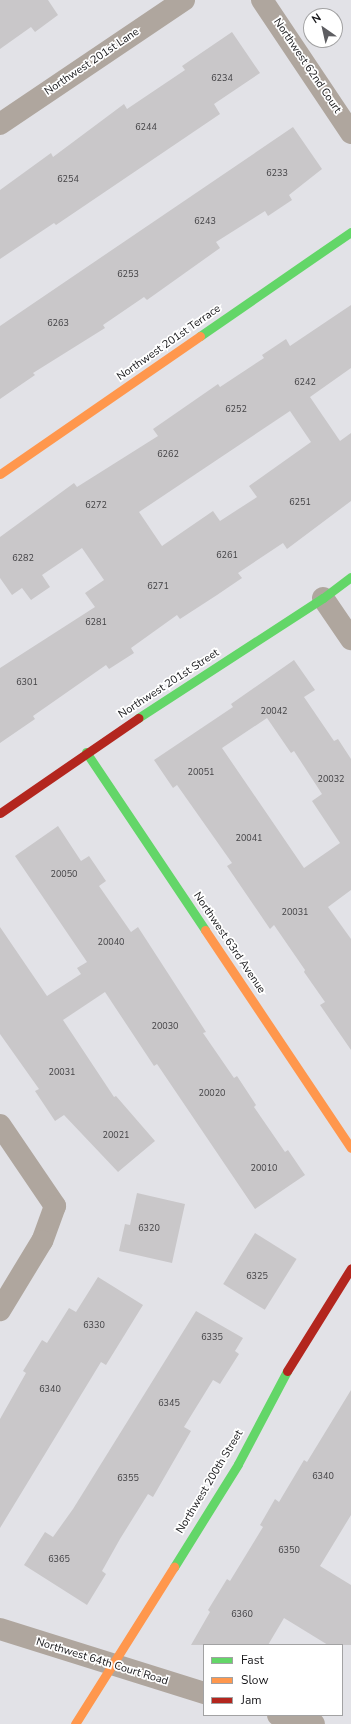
<!DOCTYPE html>
<style>
body{margin:0}
#map{position:relative;width:351px;height:1724px;overflow:hidden;background:#e2e2e7;font-family:"Nunito Sans",sans-serif}
div>[style]{position:absolute}
.building>*{inset:0;background:#c9c7c9;transform-origin:0 0}
.street>*{height:22px;margin:-11px;padding:0 11px;transform-origin:11px;border-radius:11px;background:#afa69e}
.fast>*{height:9px;margin:-4.5px;padding:0 4.5px;transform-origin:4.5px;border-radius:4.5px;background:#63d668}
.slow>*{height:9px;margin:-4.5px;padding:0 4.5px;transform-origin:4.5px;border-radius:4.5px;background:#ff974d}
.jam>*{height:9px;margin:-4.5px;padding:0 4.5px;transform-origin:4.5px;border-radius:4.5px;background:#b3261e}
span{translate:-50% -50%;white-space:nowrap;text-align:center;line-height:1.15;-webkit-text-stroke:3.5px #fff;paint-order:stroke}
.number-label{font-size:9px;color:#434245}
.number-label span{-webkit-text-stroke-width:0}
.street-label{font-size:11px;color:#161619}
.legend{position:absolute;left:203px;top:1644px;width:140px;height:72px;box-sizing:border-box;background:#fff;border:1px solid #a2a2a3;margin:0;padding:5px 7px;list-style:none;font-size:12px;color:#161619}
.legend li{display:flex;align-items:center;gap:8px;height:20px}
.legend b{width:20px;border:1px solid #a2a2a3}
.north{position:absolute;left:303px;top:8px;width:40px;height:40px;box-sizing:border-box;background:#fff;border:1px solid #a2a2a3;border-radius:50%;rotate:326deg;font-size:11px;font-weight:700;line-height:16px;text-align:center;color:#161619}
.north::after{content:'';display:block;margin:auto;width:14px;height:18px;background:#5d5d61;clip-path:polygon(50% 0,100% 100%,50% 72%,0 100%)}
</style>
<div id="map">
<div class="building">
<i style="clip-path:polygon(0 0,48px 0,58px 15px,35px 32px,31px 27px,0 49px)"></i>
<i style="clip-path:polygon(232px 32px,260px 73px,214px 104px,220px 114px,56px 225px,54px 223px,0 259px,0 190px,51px 153px,53px 157px,124px 104px,127px 109px,185px 70px,182px 66px)"></i>
<i style="clip-path:polygon(293px 127px,322px 169px,289px 195px,292px 200px,268px 216px,265px 211px,216px 242px,220px 248px,147px 300px,144px 297px,103px 325px,105px 328px,33px 373px,35px 375px,0 399px,0 326px)"></i>
<i style="clip-path:polygon(evenodd,351px 305px,351px 368px,310px 397px,340px 441px,351px 433px,351px 501px,287px 549px,283px 543px,238px 573px,242px 578px,217px 595px,180px 619px,177px 615px,131px 648px,134px 653px,109px 669px,106px 665px,33px 716px,35px 719px,0 743px,0 668px,95px 607px,85px 593px,104px 580px,82px 548px,42px 575px,50px 587px,31px 600px,22px 588px,12px 595px,0 578px,0 537px,74px 483px,77px 487px,158px 436px,153px 429px,218px 384px,220px 387px,264px 358px,262px 355px,286px 339px,290px 346px,351px 305px,290px 411px,311px 442px,249px 486px,257px 497px,220px 521px,213px 511px,162px 546px,139px 512px,290px 411px)"></i>
<i style="clip-path:polygon(evenodd,294px 660px,315px 690px,304px 697px,334px 741px,338px 739px,351px 759px,351px 890px,328px 907px,351px 939px,351px 1050px,320px 1005px,325px 1002px,304px 972px,305px 970px,274px 925px,270px 929px,227px 866px,232px 863px,177px 785px,173px 788px,154px 760px,233px 707px,231px 704px,294px 660px,267px 718px,291px 753px,294px 751px,322px 794px,312px 801px,340px 843px,304px 868px,222px 748px,267px 718px)"></i>
<i style="clip-path:polygon(58px 826px,81px 861px,89px 856px,106px 881px,99px 886px,131px 932px,138px 927px,206px 1032px,203px 1033px,234px 1078px,237px 1076px,256px 1105px,254px 1107px,285px 1152px,288px 1150px,305px 1175px,255px 1209px,157px 1064px,154px 1066px,105px 992px,63px 1020px,114px 1097px,116px 1096px,155px 1141px,118px 1172px,64px 1115px,55px 1121px,35px 1091px,39px 1089px,0 1034px,0 927px,47px 996px,81px 974px,77px 968px,87px 962px,15px 856px)"></i>
<i style="clip-path:polygon(137px 1193px,185px 1204px,172px 1263px,119px 1251px,125px 1224px,130px 1225px)"></i>
<i style="left:255px;top:1233px;width:49px;height:60px;rotate:32deg"></i>
<i style="clip-path:polygon(98px 1277px,143px 1305px,106px 1365px,101px 1362px,0 1528px,0 1419px,26px 1373px,23px 1371px,42px 1340px,47px 1343px,69px 1308px,76px 1312px)"></i>
<i style="clip-path:polygon(196px 1311px,243px 1338px,235px 1351px,239px 1354px,220px 1384px,213px 1380px,184px 1427px,191px 1431px,153px 1497px,148px 1494px,120px 1539px,102px 1571px,106px 1574px,87px 1605px,24px 1565px,45px 1532px,53px 1537px,73px 1509px)"></i>
<i style="clip-path:polygon(351px 1390px,351px 1515px,320px 1566px,351px 1585px,351px 1645px,328px 1645px,284px 1618px,268px 1645px,191px 1645px,210px 1612px,208px 1610px,227px 1579px,230px 1581px,263px 1527px,260px 1525px,275px 1499px,279px 1502px,304px 1460px,307px 1462px)"></i>
</div>
<div class="street">
<i style="left:262px;top:0;width:160px;rotate:56.2deg"></i>
<i style="left:0;top:124px;width:222px;rotate:-34deg"></i>
<i style="left:323px;top:598px;width:50px;rotate:55.7deg"></i>
<i style="left:0;top:1125px;width:98px;rotate:55.8deg"></i>
<i style="left:55px;top:1206px;width:37px;rotate:110deg"></i>
<i style="left:42px;top:1241px;width:81px;rotate:121.3deg"></i>
<i style="left:0;top:1629px;width:214px;rotate:17.4deg"></i>
<i style="left:278px;top:1715px;width:37px;rotate:14deg"></i>
</div>
<div class="fast">
<i style="left:200px;top:336px;width:183px;rotate:-34.6deg"></i>
<i style="left:138px;top:718px;width:221px;rotate:-33deg"></i>
<i style="left:323px;top:598px;width:35px;rotate:-37deg"></i>
<i style="left:86px;top:752px;width:214px;rotate:56.2deg"></i>
<i style="left:174px;top:1567px;width:121px;rotate:-58.1deg"></i>
<i style="left:238px;top:1464px;width:105px;rotate:-62.2deg"></i>
</div>
<div class="slow">
<i style="left:0;top:474px;width:243px;rotate:-34.6deg"></i>
<i style="left:205px;top:930px;width:262px;rotate:56.2deg"></i>
<i style="left:75px;top:1724px;width:186px;rotate:-57.8deg"></i>
</div>
<div class="jam">
<i style="left:0;top:813px;width:168px;rotate:-34.5deg"></i>
<i style="left:287px;top:1371px;width:121px;rotate:-58.1deg"></i>
</div>
<div class="number-label">
<span style="left:222px;top:78px">6234</span>
<span style="left:146px;top:127px">6244</span>
<span style="left:277px;top:173px">6233</span>
<span style="left:68px;top:179px">6254</span>
<span style="left:205px;top:221px">6243</span>
<span style="left:128px;top:274px">6253</span>
<span style="left:58px;top:323px">6263</span>
<span style="left:305px;top:382px">6242</span>
<span style="left:236px;top:409px">6252</span>
<span style="left:168px;top:454px">6262</span>
<span style="left:300px;top:502px">6251</span>
<span style="left:96px;top:505px">6272</span>
<span style="left:227px;top:555px">6261</span>
<span style="left:23px;top:558px">6282</span>
<span style="left:158px;top:586px">6271</span>
<span style="left:96px;top:622px">6281</span>
<span style="left:27px;top:682px">6301</span>
<span style="left:274px;top:711px">20042</span>
<span style="left:201px;top:772px">20051</span>
<span style="left:331px;top:779px">20032</span>
<span style="left:249px;top:838px">20041</span>
<span style="left:64px;top:874px">20050</span>
<span style="left:295px;top:912px">20031</span>
<span style="left:111px;top:942px">20040</span>
<span style="left:165px;top:1026px">20030</span>
<span style="left:62px;top:1072px">20031</span>
<span style="left:212px;top:1093px">20020</span>
<span style="left:116px;top:1135px">20021</span>
<span style="left:264px;top:1168px">20010</span>
<span style="left:149px;top:1228px">6320</span>
<span style="left:257px;top:1276px">6325</span>
<span style="left:94px;top:1325px">6330</span>
<span style="left:212px;top:1337px">6335</span>
<span style="left:50px;top:1389px">6340</span>
<span style="left:169px;top:1403px">6345</span>
<span style="left:323px;top:1476px">6340</span>
<span style="left:128px;top:1478px">6355</span>
<span style="left:289px;top:1550px">6350</span>
<span style="left:59px;top:1559px">6365</span>
<span style="left:242px;top:1614px">6360</span>
</div>
<div class="street-label">
<span style="left:92px;top:62px;rotate:-34deg">Northwest 201st Lane</span>
<span style="left:307px;top:66px;rotate:56deg">Northwest 62nd Court</span>
<span style="left:169px;top:343px;rotate:-35deg">Northwest 201st Terrace</span>
<span style="left:169px;top:684px;rotate:-33deg">Northwest 201st Street</span>
<span style="left:229px;top:943px;rotate:56deg">Northwest 63rd Avenue</span>
<span style="left:210px;top:1482px;rotate:-59deg">Northwest 200th Street</span>
<span style="left:102px;top:1662px;rotate:17deg">Northwest 64th Court Road</span>
</div>
<ul class="legend">
<li><b style="height:5px;background:#63d668"></b>Fast</li>
<li><b style="height:5px;background:#ff974d"></b>Slow</li>
<li><b style="height:5px;background:#b3261e"></b>Jam</li>
</ul>
<div class="north">N</div>
</div>
